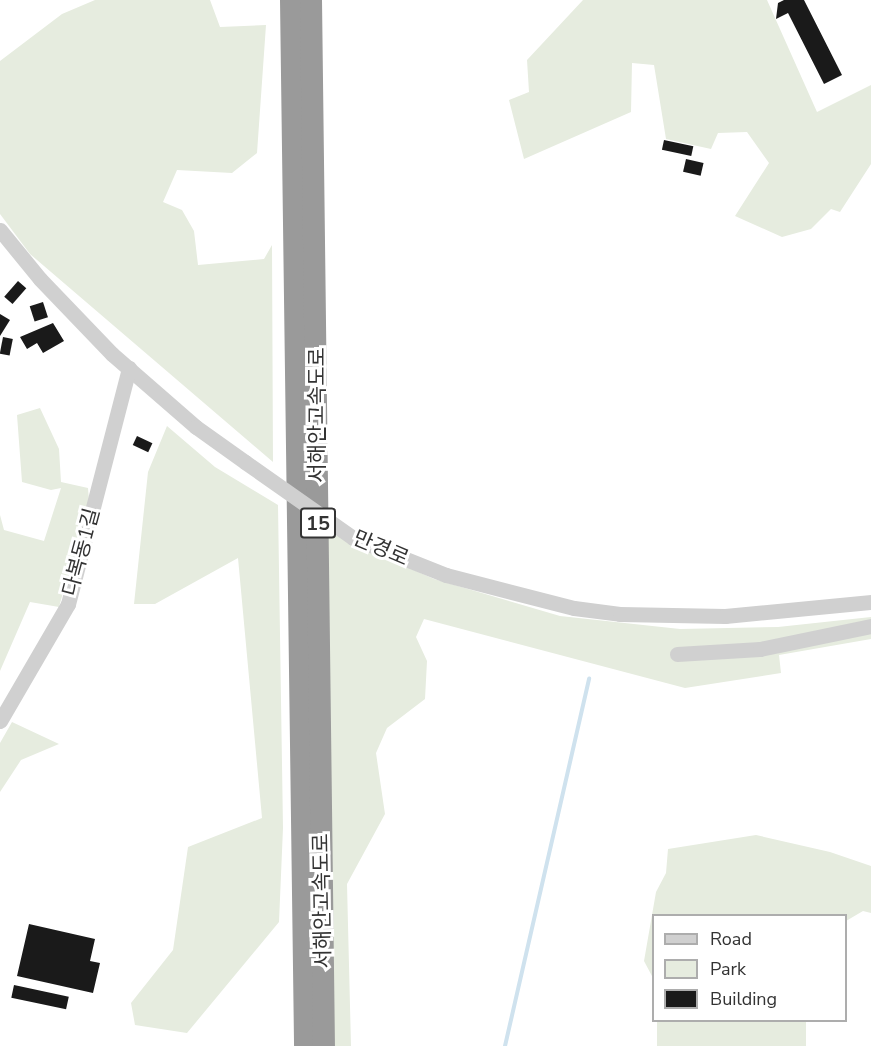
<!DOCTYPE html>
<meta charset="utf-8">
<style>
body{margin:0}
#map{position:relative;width:871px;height:1046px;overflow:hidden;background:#fff;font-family:"Nunito Sans","Noto Sans KR",sans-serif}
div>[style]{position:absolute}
.green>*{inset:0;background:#e6ecdf;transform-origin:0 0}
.stream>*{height:4px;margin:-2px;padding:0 2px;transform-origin:2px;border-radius:2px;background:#cfe2ee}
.building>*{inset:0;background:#1a1a1a;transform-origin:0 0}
.minor>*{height:15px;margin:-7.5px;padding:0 7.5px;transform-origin:7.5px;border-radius:7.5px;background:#d0d0d0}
.highway>*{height:22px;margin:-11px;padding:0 11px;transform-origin:11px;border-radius:11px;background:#9a9a9a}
.minor-bridge>*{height:15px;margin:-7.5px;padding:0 7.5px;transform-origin:7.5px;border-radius:7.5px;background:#d0d0d0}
span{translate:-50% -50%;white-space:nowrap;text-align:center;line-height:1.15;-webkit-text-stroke:6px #fff;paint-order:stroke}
.shield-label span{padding:2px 4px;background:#fff;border:2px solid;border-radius:4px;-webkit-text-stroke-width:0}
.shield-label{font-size:20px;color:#333;font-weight:700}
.street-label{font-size:21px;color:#333}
.legend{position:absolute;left:652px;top:914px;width:195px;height:108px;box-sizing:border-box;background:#fff;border:2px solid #adadad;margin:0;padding:8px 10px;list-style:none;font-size:18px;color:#333}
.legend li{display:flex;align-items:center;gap:12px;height:30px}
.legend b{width:30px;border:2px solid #adadad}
</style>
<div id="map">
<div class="green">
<i style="clip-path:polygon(95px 0,210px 0,220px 27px,266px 25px,257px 153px,232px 173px,177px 170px,163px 202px,182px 210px,194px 231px,198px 265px,264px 259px,272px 245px,273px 462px,30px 254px,0 214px,0 61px,62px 14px)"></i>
<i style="clip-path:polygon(583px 0,767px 0,817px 112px,871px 85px,871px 164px,840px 212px,831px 209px,811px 229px,782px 237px,735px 216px,769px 163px,747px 132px,718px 133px,711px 149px,666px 139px,654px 65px,632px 63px,631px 112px,524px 159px,509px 100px,529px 92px,527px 60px)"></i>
<i style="clip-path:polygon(40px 408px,59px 449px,61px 482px,88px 488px,89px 500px,59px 607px,30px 602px,0 671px,0 515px,4px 530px,44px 541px,61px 488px,51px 490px,22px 482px,17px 415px)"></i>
<i style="clip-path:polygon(167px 426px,215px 467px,278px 505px,283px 828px,279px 922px,187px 1033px,135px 1025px,131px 1003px,173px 950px,188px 847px,262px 818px,238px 558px,155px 604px,134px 604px,148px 472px)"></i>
<i style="clip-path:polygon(326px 531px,434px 579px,560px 616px,680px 629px,778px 627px,871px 617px,871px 639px,779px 655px,781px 673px,685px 688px,424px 619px,416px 637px,427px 661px,425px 699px,387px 728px,376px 753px,385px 814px,347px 884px,351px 1046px,331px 1046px)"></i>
<i style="clip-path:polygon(12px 722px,59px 744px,21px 760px,0 792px,0 743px)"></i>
<i style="clip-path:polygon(756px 835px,830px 852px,871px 866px,871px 913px,863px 911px,846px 921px,846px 916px,654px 916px,653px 978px,644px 961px,656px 892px,666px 873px,668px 849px)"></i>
<i style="left:657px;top:1020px;width:149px;height:26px"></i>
</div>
<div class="stream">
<i style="left:505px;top:1046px;width:377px;rotate:-77.1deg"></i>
</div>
<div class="building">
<i style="clip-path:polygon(784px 0,804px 0,842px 75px,824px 84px,788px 13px,776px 19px,778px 3px)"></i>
<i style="left:664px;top:140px;width:30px;height:10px;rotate:12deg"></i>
<i style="left:686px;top:159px;width:18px;height:13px;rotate:13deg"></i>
<i style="left:18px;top:281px;width:11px;height:21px;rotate:41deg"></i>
<i style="left:43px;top:302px;width:16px;height:14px;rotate:72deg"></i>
<i style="clip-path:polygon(0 314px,10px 320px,0 336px)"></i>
<i style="clip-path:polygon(53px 323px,64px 341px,43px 353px,37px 343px,27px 349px,20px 337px)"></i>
<i style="left:3px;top:337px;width:10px;height:17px;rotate:11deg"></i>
<i style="left:137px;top:436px;width:17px;height:10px;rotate:25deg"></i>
<i style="clip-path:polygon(29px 924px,95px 939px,90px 961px,100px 963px,93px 993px,17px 976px)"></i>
<i style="left:14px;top:985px;width:56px;height:13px;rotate:12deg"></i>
</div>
<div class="minor">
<i style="left:0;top:230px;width:63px;rotate:50.8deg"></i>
<i style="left:40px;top:279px;width:104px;rotate:46.2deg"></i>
<i style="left:112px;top:354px;width:111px;rotate:41deg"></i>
<i style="left:196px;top:427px;width:60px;rotate:35.5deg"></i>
<i style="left:353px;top:538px;width:100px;rotate:21.7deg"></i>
<i style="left:446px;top:575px;width:132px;rotate:14.5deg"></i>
<i style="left:574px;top:608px;width:46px;rotate:7.4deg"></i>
<i style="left:620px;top:614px;width:105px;rotate:1.1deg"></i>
<i style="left:725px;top:616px;width:147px;rotate:-5.5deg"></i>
<i style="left:677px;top:654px;width:83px;rotate:-3.4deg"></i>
<i style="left:760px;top:649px;width:113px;rotate:-11.7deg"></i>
<i style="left:0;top:721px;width:135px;rotate:-59.8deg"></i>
<i style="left:68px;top:604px;width:244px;rotate:-75.5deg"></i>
</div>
<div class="highway">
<i style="left:291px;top:0;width:1046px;rotate:89.23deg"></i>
<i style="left:311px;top:0;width:1046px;rotate:89.29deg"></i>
</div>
<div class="minor-bridge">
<i style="left:245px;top:462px;width:132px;rotate:35.1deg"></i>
</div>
<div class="shield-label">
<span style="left:318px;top:523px">15</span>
</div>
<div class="street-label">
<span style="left:317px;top:415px;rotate:-90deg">서해안고속도로</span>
<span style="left:381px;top:548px;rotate:23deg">만경로</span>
<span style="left:81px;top:552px;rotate:-75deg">다복동1길</span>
<span style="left:322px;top:901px;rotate:-91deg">서해안고속도로</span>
</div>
<ul class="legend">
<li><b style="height:8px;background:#d0d0d0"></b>Road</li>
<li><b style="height:16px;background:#e6ecdf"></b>Park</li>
<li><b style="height:16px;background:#1a1a1a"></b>Building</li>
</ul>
</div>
